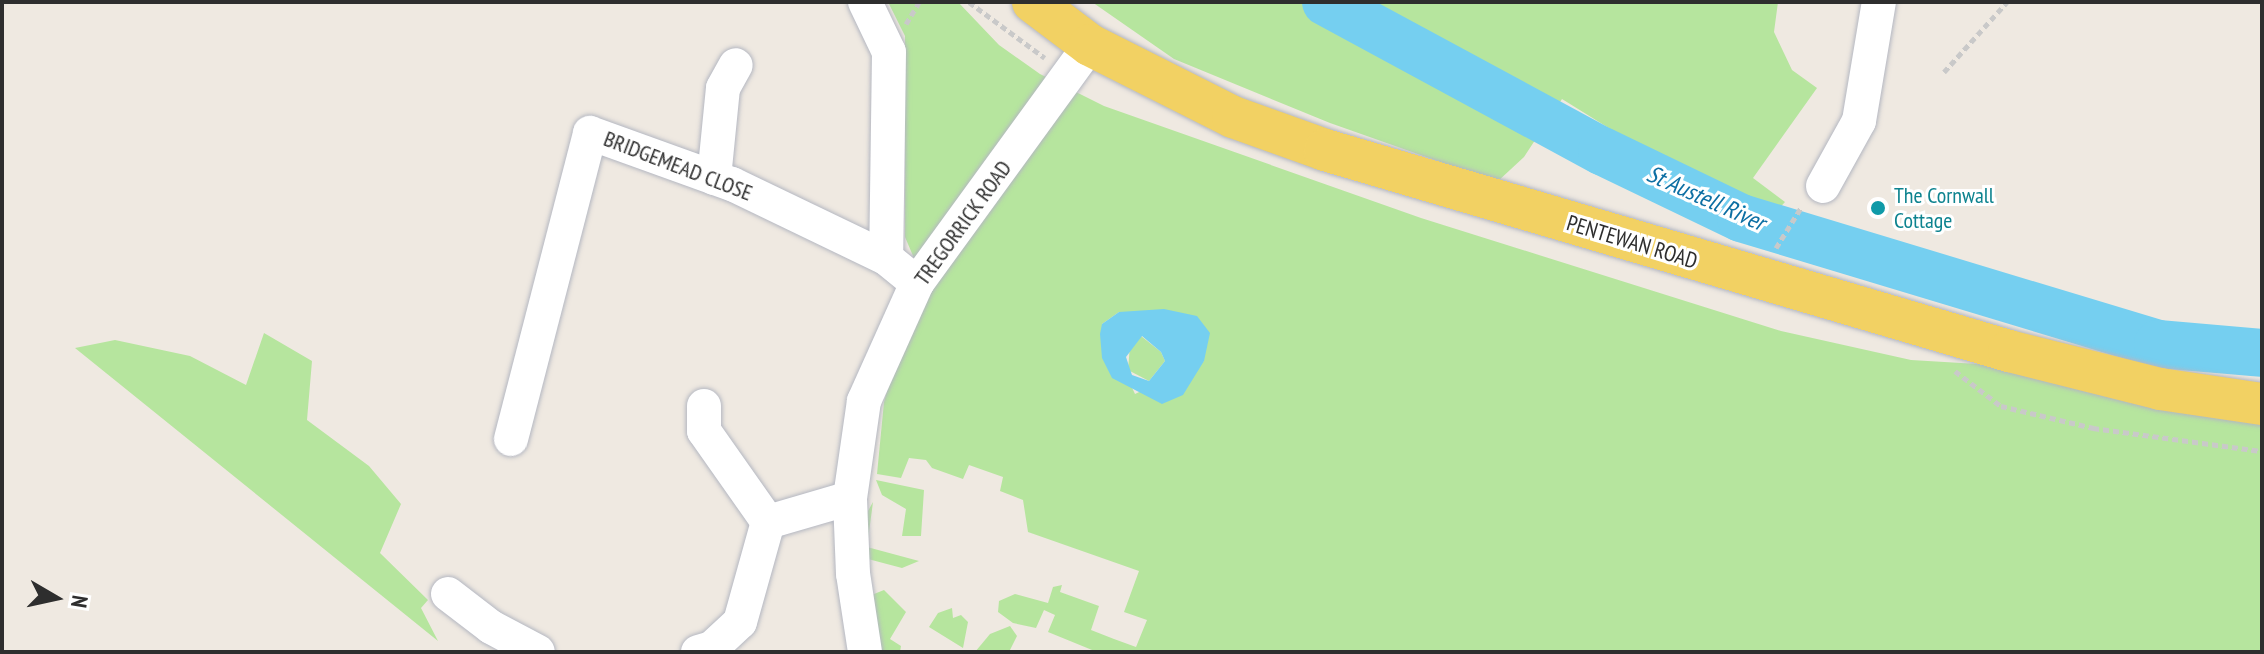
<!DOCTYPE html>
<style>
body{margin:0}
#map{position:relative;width:2264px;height:654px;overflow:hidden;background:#efe9e1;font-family:"PT Sans Narrow",sans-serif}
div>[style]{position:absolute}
.green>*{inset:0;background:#b6e59e}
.water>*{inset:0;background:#75cff0}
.river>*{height:48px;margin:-24px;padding:0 24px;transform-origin:24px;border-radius:24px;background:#75cff0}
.path>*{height:5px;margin-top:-2.5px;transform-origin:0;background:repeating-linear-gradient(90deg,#c9c9c9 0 6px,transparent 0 10px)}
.roads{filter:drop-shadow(0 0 2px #b4b7c1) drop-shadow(0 0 2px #b4b7c1)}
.minor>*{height:34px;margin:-17px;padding:0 17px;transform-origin:17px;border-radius:17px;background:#fff}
.major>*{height:42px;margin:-21px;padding:0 21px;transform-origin:21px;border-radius:21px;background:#f2d163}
.dots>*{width:22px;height:22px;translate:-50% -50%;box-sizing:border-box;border:4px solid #fff;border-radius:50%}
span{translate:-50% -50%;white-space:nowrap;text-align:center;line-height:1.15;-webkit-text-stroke:6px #fff;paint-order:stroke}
.street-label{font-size:22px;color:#2e2e2e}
.culture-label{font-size:22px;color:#0d838f}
.left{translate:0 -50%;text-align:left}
.water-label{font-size:24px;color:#0d6fa3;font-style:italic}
.frame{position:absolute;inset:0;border:4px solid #2e2e2e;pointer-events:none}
.north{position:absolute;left:16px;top:558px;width:80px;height:80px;-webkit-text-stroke:6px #fff;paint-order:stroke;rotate:99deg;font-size:22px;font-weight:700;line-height:32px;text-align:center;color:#2e2e2e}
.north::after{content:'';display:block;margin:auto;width:28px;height:36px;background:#2e2e2e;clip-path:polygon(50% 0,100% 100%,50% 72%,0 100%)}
</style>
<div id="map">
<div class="green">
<i style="clip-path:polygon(evenodd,888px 2px,958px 2px,999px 45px,1040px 74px,1104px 106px,1421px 218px,1781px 331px,1911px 360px,1978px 364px,2262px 421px,2262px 652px,1097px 652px,1048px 632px,1055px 615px,1044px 610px,1036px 628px,1013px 623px,998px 612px,999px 601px,1015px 594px,1048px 603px,1053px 587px,1062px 585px,1060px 592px,1099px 606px,1091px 630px,1114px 639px,1136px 647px,1147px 620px,1124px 612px,1139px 571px,1028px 532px,1023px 500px,1000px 491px,1003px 477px,969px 465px,963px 479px,932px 468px,926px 460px,909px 458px,901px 478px,877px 474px,884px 402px,901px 340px,925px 284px,905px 237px,905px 36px,888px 2px,1119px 312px,1204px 361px,1135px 394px,1102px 324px,1119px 312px)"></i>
<i style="clip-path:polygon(1092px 2px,1778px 2px,1774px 32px,1792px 70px,1817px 88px,1753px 178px,1785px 202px,1773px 215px,1694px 181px,1562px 99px,1524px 157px,1497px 182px,1330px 123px,1174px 59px)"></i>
<i style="clip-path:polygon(264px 333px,312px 361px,307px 420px,369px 466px,401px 504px,380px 553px,428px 600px,421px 608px,438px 641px,75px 348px,115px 340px,190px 356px,246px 385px)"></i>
<i style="clip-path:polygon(1141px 336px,1161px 352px,1165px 361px,1149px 381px,1128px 370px,1130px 345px)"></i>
<i style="clip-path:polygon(876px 480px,924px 490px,921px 536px,902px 536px,906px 509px,882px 495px)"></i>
<i style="clip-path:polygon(873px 502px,867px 547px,919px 561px,902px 568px,868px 559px,864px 518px)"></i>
<i style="clip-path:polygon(884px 590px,906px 612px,890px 639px,901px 646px,900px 652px,868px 652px,869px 596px)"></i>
<i style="clip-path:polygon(952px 608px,953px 618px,961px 615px,968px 622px,963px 648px,929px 627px,938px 613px)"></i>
<i style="clip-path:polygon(1010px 626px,1017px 636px,1009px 652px,975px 652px,990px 634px)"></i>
</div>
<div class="water">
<i style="clip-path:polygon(evenodd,1164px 309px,1197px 316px,1210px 333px,1204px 361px,1183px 395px,1162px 404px,1112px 378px,1102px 358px,1100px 334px,1102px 324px,1119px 312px,1164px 309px,1142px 336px,1161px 352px,1165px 361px,1149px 381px,1132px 375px,1126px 357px,1142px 336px)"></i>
</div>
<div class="river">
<i style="left:1326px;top:2px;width:314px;rotate:28.4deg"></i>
<i style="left:1602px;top:151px;width:154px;rotate:25.7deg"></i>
<i style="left:1741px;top:218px;width:436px;rotate:16.8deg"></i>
<i style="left:2158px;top:344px;width:104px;rotate:4.9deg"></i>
</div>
<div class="path">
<i style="left:969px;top:2px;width:94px;rotate:36.4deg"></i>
<i style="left:906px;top:24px;width:26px;rotate:-59deg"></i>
<i style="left:1944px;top:72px;width:94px;rotate:-48deg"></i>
<i style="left:1776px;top:248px;width:49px;rotate:-58.2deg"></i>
<i style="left:1955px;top:371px;width:58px;rotate:37.3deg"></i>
<i style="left:2001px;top:406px;width:95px;rotate:13.4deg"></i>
<i style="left:2093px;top:428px;width:171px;rotate:7.8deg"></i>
</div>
<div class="roads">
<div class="minor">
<i style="left:865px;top:2px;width:55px;rotate:64.4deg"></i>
<i style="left:889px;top:52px;width:206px;rotate:90.8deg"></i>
<i style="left:714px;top:178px;width:90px;rotate:-84.3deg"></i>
<i style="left:723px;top:88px;width:26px;rotate:-61deg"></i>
<i style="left:1823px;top:186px;width:74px;rotate:-61deg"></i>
<i style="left:1859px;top:121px;width:121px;rotate:-80.5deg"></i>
<i style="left:704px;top:406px;width:25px;rotate:90deg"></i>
<i style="left:704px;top:431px;width:111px;rotate:54.9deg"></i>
<i style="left:511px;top:439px;width:316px;rotate:-75.5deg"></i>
<i style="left:590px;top:133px;width:151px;rotate:19.8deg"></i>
<i style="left:732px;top:184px;width:171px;rotate:25.7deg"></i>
<i style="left:886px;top:258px;width:40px;rotate:39deg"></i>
<i style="left:448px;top:594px;width:54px;rotate:37.5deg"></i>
<i style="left:491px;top:627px;width:53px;rotate:28deg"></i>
<i style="left:698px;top:652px;width:15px;rotate:-16deg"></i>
<i style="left:712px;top:648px;width:38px;rotate:-43deg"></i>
<i style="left:740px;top:622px;width:104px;rotate:-74.4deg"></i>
<i style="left:768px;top:522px;width:85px;rotate:-16.3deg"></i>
<i style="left:865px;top:652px;width:79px;rotate:-98.7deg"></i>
<i style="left:853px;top:574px;width:76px;rotate:-92.3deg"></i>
<i style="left:850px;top:498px;width:98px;rotate:-81.8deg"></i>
<i style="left:864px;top:401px;width:129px;rotate:-65.8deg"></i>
<i style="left:917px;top:283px;width:294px;rotate:-54deg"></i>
</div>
<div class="major">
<i style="left:1033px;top:2px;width:71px;rotate:37deg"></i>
<i style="left:1090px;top:45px;width:160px;rotate:26.7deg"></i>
<i style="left:1233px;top:117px;width:98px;rotate:19.7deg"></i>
<i style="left:1325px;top:150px;width:713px;rotate:16.38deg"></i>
<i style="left:2009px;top:351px;width:156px;rotate:14.1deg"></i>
<i style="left:2160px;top:389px;width:103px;rotate:8.4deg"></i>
</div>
</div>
<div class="dots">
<i style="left:1878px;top:208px;background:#0f9aa8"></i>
</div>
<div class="street-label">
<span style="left:678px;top:166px;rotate:21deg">BRIDGEMEAD CLOSE</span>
<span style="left:963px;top:223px;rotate:-54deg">TREGORRICK ROAD</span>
<span style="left:1632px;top:242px;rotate:17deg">PENTEWAN ROAD</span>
</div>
<div class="culture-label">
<span class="left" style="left:1894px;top:208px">The Cornwall<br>Cottage</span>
</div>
<div class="water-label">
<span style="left:1706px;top:198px;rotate:24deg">St Austell River</span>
</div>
<div class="frame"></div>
<div class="north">N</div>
</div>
